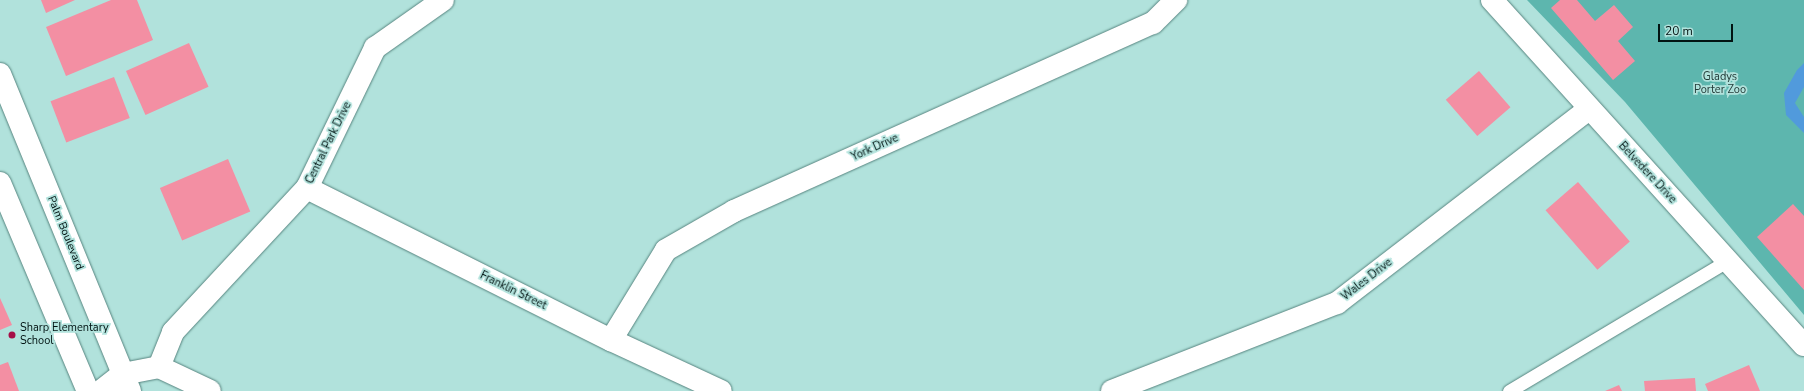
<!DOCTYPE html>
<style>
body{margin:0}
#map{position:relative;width:1804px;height:391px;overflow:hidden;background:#b1e2dc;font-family:"Nunito Sans",sans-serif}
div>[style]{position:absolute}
.green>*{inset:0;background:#5db6ae}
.water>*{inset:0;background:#519adc}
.building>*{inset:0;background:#f38fa3;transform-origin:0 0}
.roads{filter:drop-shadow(0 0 1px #56847f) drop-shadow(0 0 1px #56847f)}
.lane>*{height:13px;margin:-6.5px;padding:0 6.5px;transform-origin:6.5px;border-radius:6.5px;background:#fff}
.street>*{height:22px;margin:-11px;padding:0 11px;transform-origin:11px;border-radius:11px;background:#fff}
.secondary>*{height:22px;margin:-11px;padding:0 11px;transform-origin:11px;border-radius:11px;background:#fff}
.dots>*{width:11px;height:11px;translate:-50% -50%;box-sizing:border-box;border:2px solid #b1e2dc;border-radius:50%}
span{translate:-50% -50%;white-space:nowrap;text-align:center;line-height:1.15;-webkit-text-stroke:3.5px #b1e2dc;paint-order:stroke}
.park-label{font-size:11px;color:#233b38}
.street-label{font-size:11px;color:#021312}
.poi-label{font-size:11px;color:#021312}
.left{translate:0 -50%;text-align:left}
.scale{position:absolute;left:1658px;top:24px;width:75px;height:18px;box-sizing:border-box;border:2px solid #021312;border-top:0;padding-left:5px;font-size:12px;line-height:14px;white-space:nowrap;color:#021312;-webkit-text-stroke:3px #b1e2dc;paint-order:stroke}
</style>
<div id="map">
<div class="green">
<i style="clip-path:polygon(1527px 0,1804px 0,1804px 315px,1625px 102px)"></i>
</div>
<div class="water">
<i style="clip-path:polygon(1804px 63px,1804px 87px,1795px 103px,1804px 117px,1804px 133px,1786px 115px,1784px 93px,1797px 70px)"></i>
</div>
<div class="building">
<i style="clip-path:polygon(41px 0,75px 0,46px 13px)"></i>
<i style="clip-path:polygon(111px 0,137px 0,153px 40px,66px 76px,46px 27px)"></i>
<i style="clip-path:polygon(1560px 0,1577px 0,1595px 21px,1614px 5px,1633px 27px,1618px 41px,1635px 61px,1613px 80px,1551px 8px)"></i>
<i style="left:189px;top:43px;width:48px;height:69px;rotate:66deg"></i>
<i style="left:1479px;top:71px;width:48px;height:44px;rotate:49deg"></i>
<i style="left:114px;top:77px;width:44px;height:68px;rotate:69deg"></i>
<i style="left:228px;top:159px;width:57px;height:74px;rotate:67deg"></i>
<i style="left:1578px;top:182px;width:79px;height:43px;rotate:49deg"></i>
<i style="clip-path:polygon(1793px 204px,1804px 216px,1804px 290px,1757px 237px)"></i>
<i style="clip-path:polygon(0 298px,12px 325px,0 330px)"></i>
<i style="clip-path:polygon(8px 362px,19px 391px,0 391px,0 365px)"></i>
<i style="clip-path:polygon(1749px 365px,1760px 391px,1708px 391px,1705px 384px)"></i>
<i style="clip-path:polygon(1695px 378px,1696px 391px,1645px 391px,1644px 381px)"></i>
<i style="clip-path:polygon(1619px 385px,1622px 391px,1605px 391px)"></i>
</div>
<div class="roads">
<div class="lane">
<i style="left:1509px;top:391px;width:254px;rotate:-30.8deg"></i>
</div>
<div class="street">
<i style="left:1492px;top:0;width:465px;rotate:47.9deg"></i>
<i style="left:307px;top:188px;width:340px;rotate:26.6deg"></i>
<i style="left:611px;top:340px;width:121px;rotate:24.9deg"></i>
<i style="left:611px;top:340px;width:105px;rotate:-58.6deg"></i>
<i style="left:666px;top:250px;width:78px;rotate:-29.8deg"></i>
<i style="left:734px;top:211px;width:459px;rotate:-24.2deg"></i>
<i style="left:1153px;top:23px;width:33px;rotate:-45deg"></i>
<i style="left:159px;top:367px;width:38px;rotate:-68deg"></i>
<i style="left:173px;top:332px;width:197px;rotate:-47.1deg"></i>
<i style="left:307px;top:188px;width:156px;rotate:-64.1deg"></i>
<i style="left:375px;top:48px;width:83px;rotate:-35.2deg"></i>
<i style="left:1112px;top:391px;width:242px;rotate:-21.4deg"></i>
<i style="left:1337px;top:303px;width:317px;rotate:-37.6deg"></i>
</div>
<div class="secondary">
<i style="left:0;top:74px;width:343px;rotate:67.7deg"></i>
<i style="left:0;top:183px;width:226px;rotate:67.1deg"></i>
<i style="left:101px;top:391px;width:28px;rotate:-38deg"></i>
<i style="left:123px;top:374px;width:37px;rotate:-11deg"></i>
<i style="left:159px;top:367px;width:56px;rotate:25.2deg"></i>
</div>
</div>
<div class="dots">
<i style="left:12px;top:335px;background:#a50e47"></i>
</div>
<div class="park-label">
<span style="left:1720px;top:84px">Gladys<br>Porter Zoo</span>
</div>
<div class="street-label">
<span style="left:329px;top:143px;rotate:-64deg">Central Park Drive</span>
<span style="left:875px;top:148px;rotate:-24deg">York Drive</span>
<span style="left:1647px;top:173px;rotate:47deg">Belvedere Drive</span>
<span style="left:65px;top:233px;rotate:68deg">Palm Boulevard</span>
<span style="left:1367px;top:280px;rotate:-38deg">Wales Drive</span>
<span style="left:513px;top:291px;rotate:26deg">Franklin Street</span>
</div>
<div class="poi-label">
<span class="left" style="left:20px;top:335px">Sharp Elementary<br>School</span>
</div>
<div class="scale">20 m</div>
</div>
